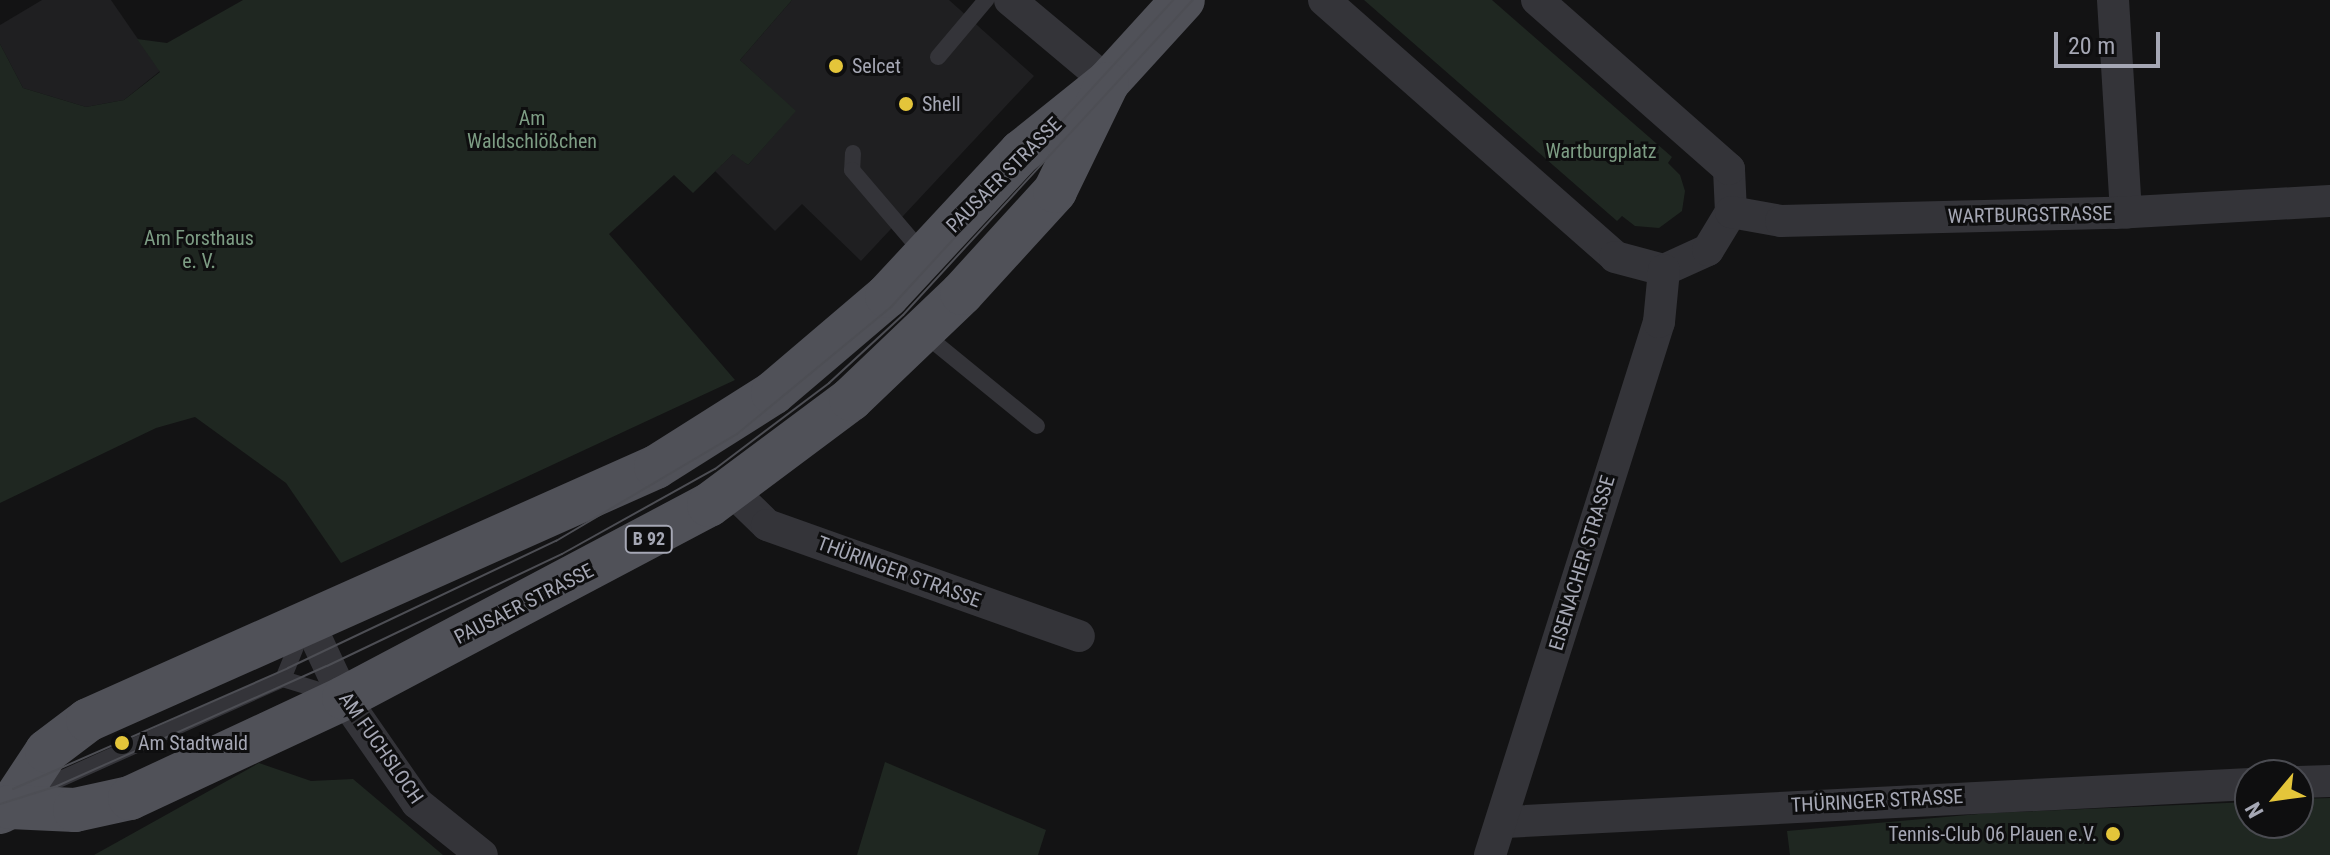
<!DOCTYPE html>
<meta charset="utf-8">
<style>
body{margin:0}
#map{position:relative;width:2330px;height:855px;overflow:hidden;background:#131314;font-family:"Roboto Condensed",sans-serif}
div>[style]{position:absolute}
.built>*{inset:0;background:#1f1f21}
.green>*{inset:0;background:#1f2721}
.lane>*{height:16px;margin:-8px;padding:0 8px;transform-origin:8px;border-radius:8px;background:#343439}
.street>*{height:32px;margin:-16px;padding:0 16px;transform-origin:16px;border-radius:16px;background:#343439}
.primary>*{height:44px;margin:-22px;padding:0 22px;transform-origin:22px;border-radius:22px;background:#505158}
.tram>*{height:2px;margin:-1px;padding:0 1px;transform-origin:1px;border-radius:1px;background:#4d4e54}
.dots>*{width:22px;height:22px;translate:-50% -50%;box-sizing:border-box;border:4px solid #0e0e0f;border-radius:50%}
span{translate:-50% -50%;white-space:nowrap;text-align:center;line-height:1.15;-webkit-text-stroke:6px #0e0e0f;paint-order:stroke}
.shield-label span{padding:2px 6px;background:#0e0e0f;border:2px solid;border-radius:6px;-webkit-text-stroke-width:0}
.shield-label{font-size:18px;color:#a5a7b4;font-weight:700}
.poi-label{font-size:20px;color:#a5a7b4}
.left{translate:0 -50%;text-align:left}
.right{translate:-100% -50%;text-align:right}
.park-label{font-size:20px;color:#7d9d84}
.street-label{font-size:20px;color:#a5a7b4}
.north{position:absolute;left:2234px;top:759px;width:80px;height:80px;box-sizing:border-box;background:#0e0e0f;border:2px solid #4a4b51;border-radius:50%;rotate:241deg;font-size:22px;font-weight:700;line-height:32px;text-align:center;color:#a5a7b4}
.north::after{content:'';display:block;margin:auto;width:28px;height:36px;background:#e4c53a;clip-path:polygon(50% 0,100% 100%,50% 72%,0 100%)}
.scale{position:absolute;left:2054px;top:32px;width:106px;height:36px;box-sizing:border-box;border:4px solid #a5a7b4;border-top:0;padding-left:10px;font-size:24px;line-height:28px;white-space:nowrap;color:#a5a7b4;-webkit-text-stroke:6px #0e0e0f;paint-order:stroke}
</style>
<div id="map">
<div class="built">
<i style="clip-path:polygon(42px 0,111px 0,160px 71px,124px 100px,86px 107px,23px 88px,0 44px,0 25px)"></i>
<i style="clip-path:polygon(792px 0,949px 0,1034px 76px,861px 261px,802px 204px,775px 231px,715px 171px,734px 153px,748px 165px,795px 111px,740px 60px)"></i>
</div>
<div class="green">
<i style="clip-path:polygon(243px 0,792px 0,740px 60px,796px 111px,748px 165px,733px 154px,693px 193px,674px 175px,609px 234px,735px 380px,341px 563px,286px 483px,195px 417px,156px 428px,0 503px,0 44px,23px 88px,86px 107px,124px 100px,160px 72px,137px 39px,167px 43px)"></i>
<i style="clip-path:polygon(1364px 0,1492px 0,1672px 157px,1668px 163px,1680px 175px,1685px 191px,1682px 211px,1659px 228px,1635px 226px,1622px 216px,1617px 221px)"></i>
<i style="clip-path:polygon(885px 762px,1046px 830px,1038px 855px,857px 855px)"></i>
<i style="clip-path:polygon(259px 763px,311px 781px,353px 779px,443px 855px,94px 855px)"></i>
<i style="clip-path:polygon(2330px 798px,2330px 855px,1790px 855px,1787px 831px,1990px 813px,2250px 802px,2250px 823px,2298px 823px,2298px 799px)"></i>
</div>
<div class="lane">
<i style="left:938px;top:57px;width:75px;rotate:-49.9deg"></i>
<i style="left:853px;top:153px;width:17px;rotate:93deg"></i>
<i style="left:852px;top:170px;width:109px;rotate:49.5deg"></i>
<i style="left:923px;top:333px;width:147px;rotate:39.2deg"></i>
<i style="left:283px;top:679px;width:51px;rotate:-68deg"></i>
<i style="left:36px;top:790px;width:271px;rotate:-24.2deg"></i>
<i style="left:283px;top:679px;width:54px;rotate:17.1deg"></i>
</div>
<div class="street">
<i style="left:1010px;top:0;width:128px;rotate:39.9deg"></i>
<i style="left:1324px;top:0;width:388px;rotate:41.4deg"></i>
<i style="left:1615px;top:257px;width:51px;rotate:14.9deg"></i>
<i style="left:1664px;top:270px;width:48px;rotate:-24.4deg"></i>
<i style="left:1708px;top:250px;width:44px;rotate:-58.8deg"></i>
<i style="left:1731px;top:212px;width:43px;rotate:-92.7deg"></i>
<i style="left:1729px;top:169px;width:256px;rotate:-138.6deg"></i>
<i style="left:2113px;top:0;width:213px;rotate:86.5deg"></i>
<i style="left:1731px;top:212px;width:51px;rotate:10.2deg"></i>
<i style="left:1781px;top:221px;width:334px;rotate:-1.4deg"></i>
<i style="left:2115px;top:213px;width:215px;rotate:-3.2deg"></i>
<i style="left:731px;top:490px;width:50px;rotate:44.2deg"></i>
<i style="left:767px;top:525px;width:331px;rotate:19.6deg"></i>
<i style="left:307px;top:619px;width:87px;rotate:64.9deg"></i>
<i style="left:344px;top:698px;width:128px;rotate:55.2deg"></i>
<i style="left:417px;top:803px;width:83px;rotate:38.7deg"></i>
<i style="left:2298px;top:782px;width:32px;rotate:-2deg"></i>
<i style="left:1505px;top:822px;width:746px;rotate:-2.92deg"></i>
<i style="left:1490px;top:855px;width:559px;rotate:-72.41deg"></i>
<i style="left:1659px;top:322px;width:52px;rotate:-84.5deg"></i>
</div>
<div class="primary">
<i style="left:10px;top:807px;width:67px;rotate:-56.5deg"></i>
<i style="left:47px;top:751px;width:51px;rotate:-37.1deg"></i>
<i style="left:88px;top:720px;width:622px;rotate:-24.01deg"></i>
<i style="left:656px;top:467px;width:138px;rotate:-32.3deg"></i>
<i style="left:773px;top:393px;width:150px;rotate:-40.4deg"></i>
<i style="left:887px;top:296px;width:197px;rotate:-47.1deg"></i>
<i style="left:1021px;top:152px;width:112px;rotate:-38.8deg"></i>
<i style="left:1108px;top:82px;width:111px;rotate:-47.6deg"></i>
<i style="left:0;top:812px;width:11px;rotate:-27deg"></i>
<i style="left:10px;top:807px;width:65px;rotate:2.6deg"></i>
<i style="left:75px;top:810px;width:56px;rotate:-12.3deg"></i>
<i style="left:130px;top:798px;width:236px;rotate:-25deg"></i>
<i style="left:344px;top:698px;width:413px;rotate:-27.9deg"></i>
<i style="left:709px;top:505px;width:177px;rotate:-36.7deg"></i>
<i style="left:851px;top:399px;width:153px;rotate:-43.7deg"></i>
<i style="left:962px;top:293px;width:138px;rotate:-47.6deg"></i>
<i style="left:1055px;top:191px;width:119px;rotate:-64.1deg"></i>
</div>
<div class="tram">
<i style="left:13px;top:789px;width:300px;rotate:-23.7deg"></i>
<i style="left:288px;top:668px;width:297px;rotate:-25.4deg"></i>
<i style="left:556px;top:541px;width:210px;rotate:-30.6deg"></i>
<i style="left:737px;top:434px;width:200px;rotate:-39.5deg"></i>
<i style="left:891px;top:307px;width:417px;rotate:-47.4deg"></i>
<i style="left:0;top:804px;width:60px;rotate:-17.5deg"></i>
<i style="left:57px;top:786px;width:295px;rotate:-24deg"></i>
<i style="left:327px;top:666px;width:260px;rotate:-25.5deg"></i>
<i style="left:562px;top:554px;width:175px;rotate:-29.1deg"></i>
<i style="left:715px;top:469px;width:143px;rotate:-37deg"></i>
<i style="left:829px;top:383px;width:100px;rotate:-42.6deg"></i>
<i style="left:903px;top:315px;width:428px;rotate:-47.4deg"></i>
</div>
<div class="dots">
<i style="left:836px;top:66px;background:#e4c53a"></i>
<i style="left:906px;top:104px;background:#e4c53a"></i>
<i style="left:122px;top:743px;background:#e4c53a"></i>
<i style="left:2113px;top:834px;background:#e4c53a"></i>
</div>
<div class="shield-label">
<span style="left:649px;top:539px">B 92</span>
</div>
<div class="poi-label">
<span class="left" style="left:852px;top:66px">Selcet</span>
<span class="left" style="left:922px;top:104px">Shell</span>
<span class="left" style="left:138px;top:743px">Am Stadtwald</span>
<span class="right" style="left:2097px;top:834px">Tennis-Club 06 Plauen e.V.</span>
</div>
<div class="park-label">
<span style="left:532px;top:130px">Am<br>Waldschlößchen</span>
<span style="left:1601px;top:151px">Wartburgplatz</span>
<span style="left:199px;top:250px">Am Forsthaus<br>e. V.</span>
</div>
<div class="street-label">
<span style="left:1004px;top:175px;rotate:-45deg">PAUSAER STRASSE</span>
<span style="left:2030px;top:215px;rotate:-1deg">WARTBURGSTRASSE</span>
<span style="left:1582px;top:563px;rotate:-73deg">EISENACHER STRASSE</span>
<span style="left:899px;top:572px;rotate:20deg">THÜRINGER STRASSE</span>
<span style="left:524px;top:604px;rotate:-27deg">PAUSAER STRASSE</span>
<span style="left:381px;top:748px;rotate:55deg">AM FUCHSLOCH</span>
<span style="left:1877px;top:801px;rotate:-3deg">THÜRINGER STRASSE</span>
</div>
<div class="north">N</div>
<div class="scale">20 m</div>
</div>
